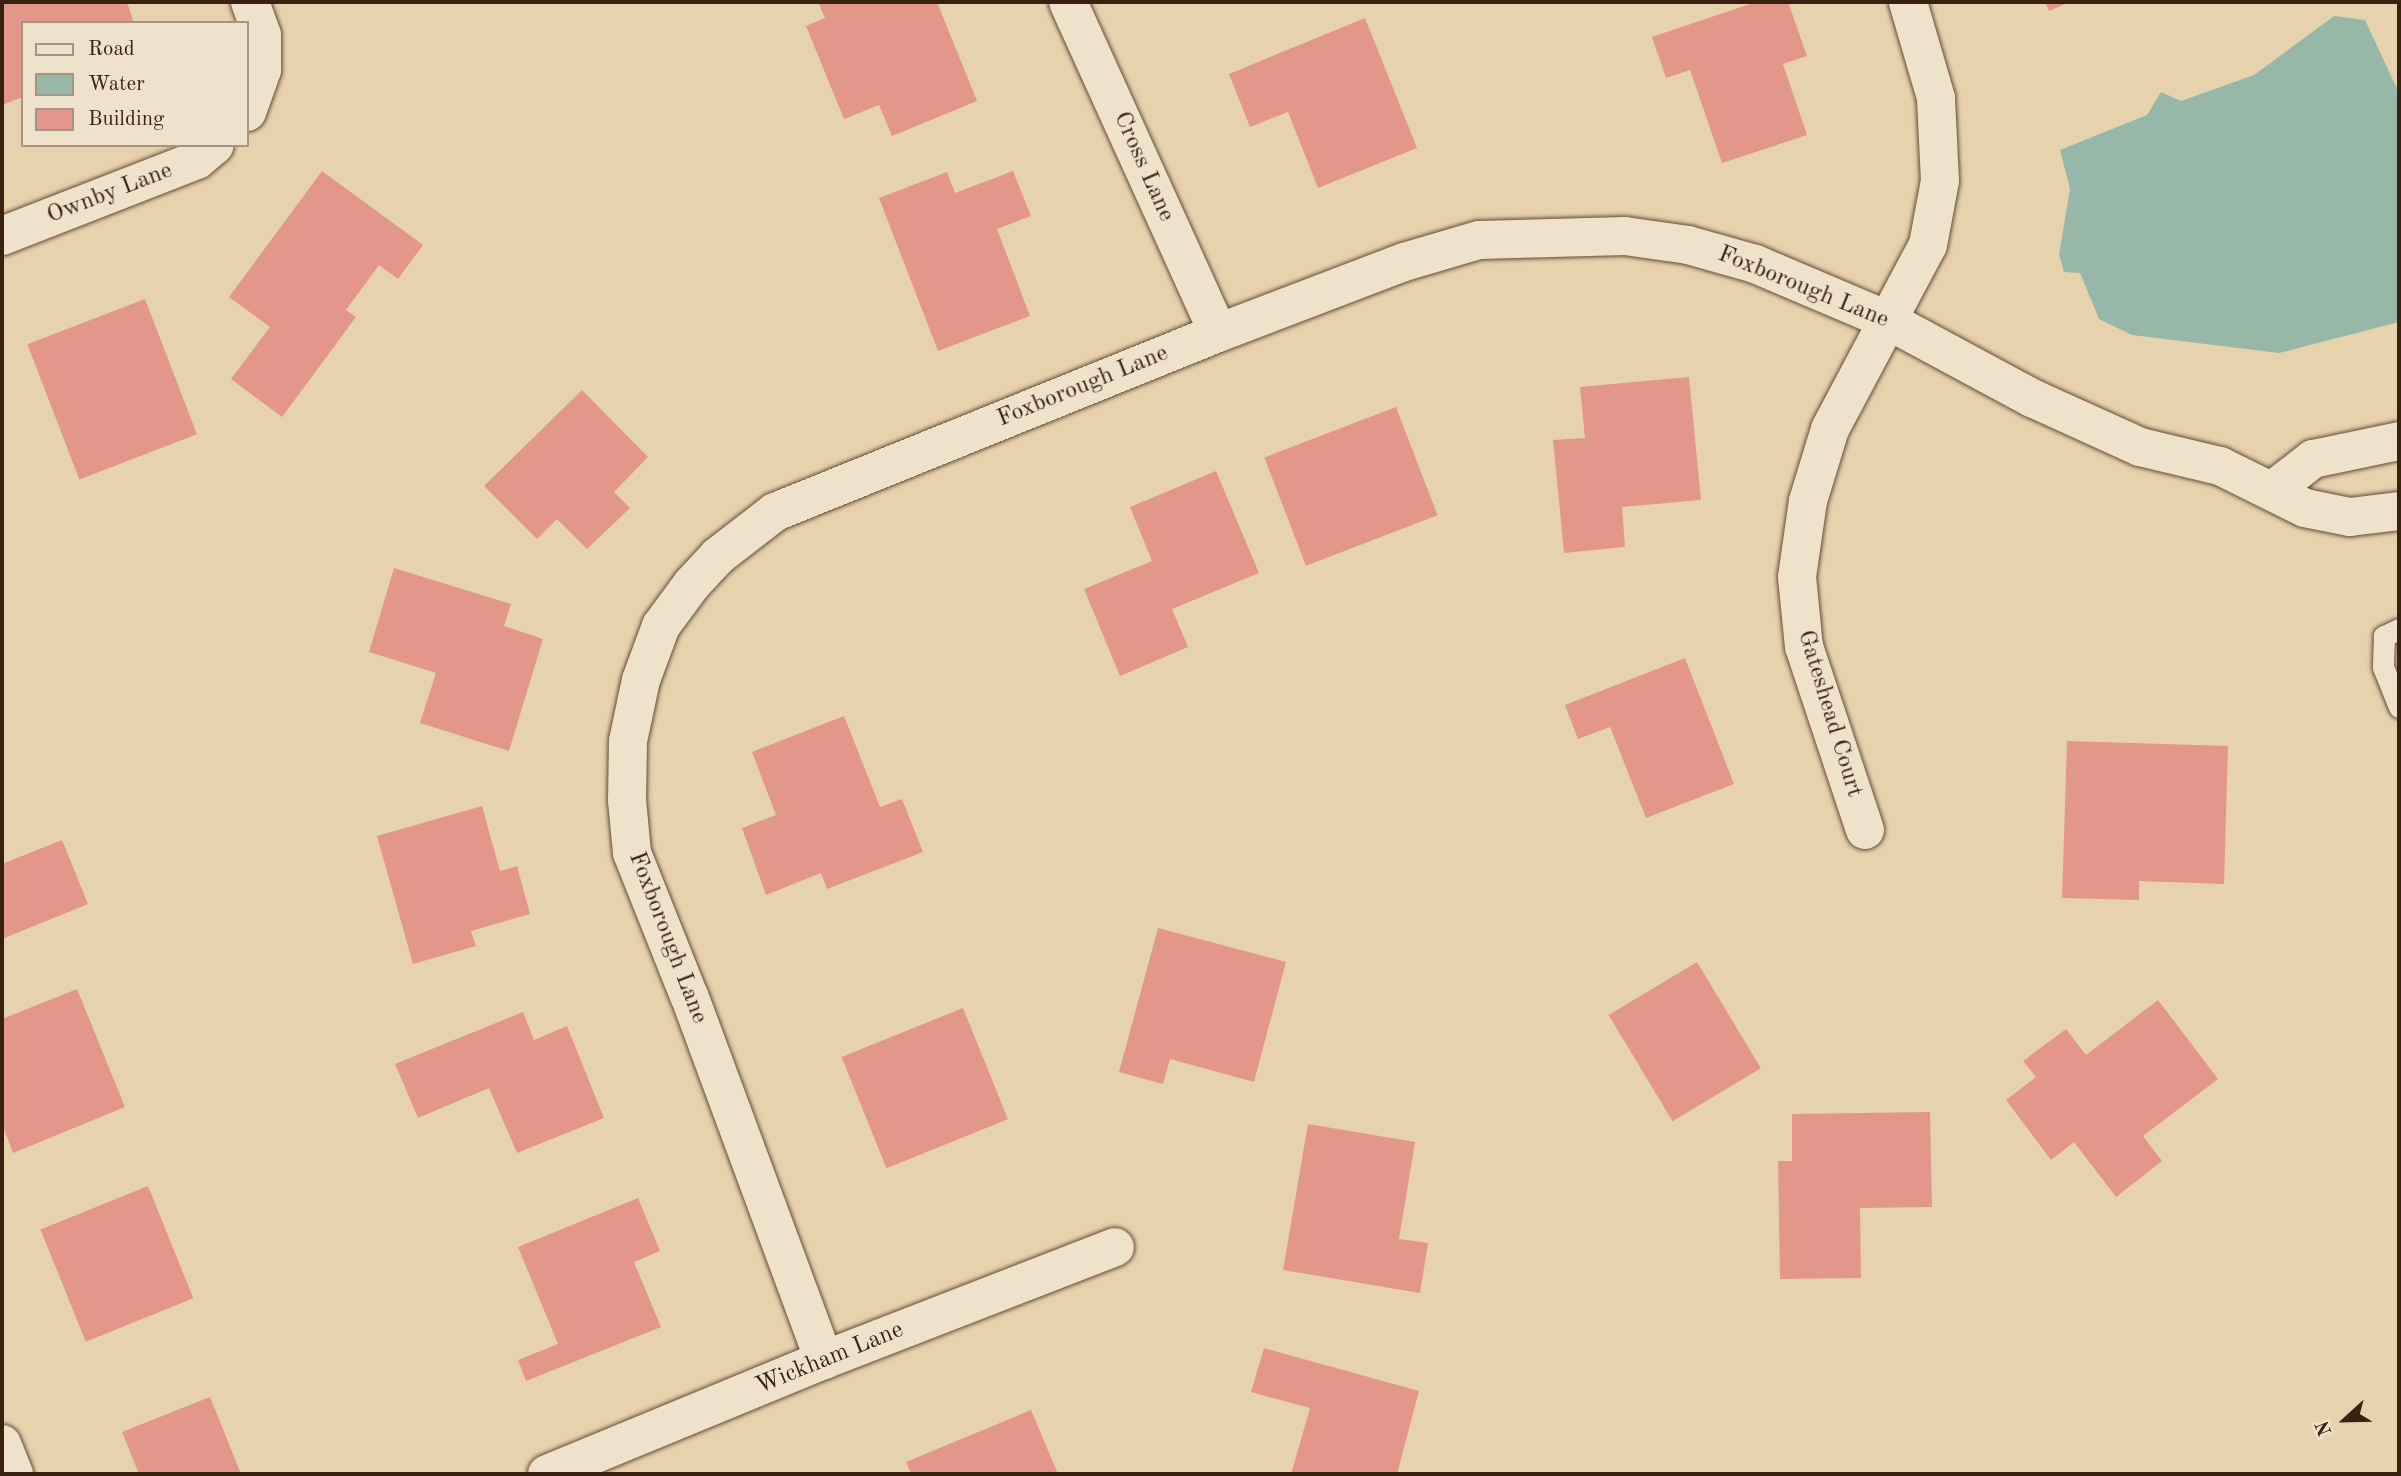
<!DOCTYPE html>
<style>
body{margin:0}
#map{position:relative;width:2401px;height:1476px;overflow:hidden;background:#e7d2ae;font-family:"Old Standard TT",serif}
div>[style]{position:absolute}
.water>*{inset:0;background:#97b8a9}
.building>*{inset:0;background:#e3978b;transform-origin:0 0}
.roads{filter:drop-shadow(0 0 2px #644d38) drop-shadow(0 0 2px #644d38)}
.lane>*{height:21px;margin:-10.5px;padding:0 10.5px;transform-origin:10.5px;border-radius:10.5px;background:#efe2ca}
.street>*{height:38px;margin:-19px;padding:0 19px;transform-origin:19px;border-radius:19px;background:#efe2ca}
span{translate:-50% -50%;white-space:nowrap;text-align:center;line-height:1.15;-webkit-text-stroke:5px #efe2ca;paint-order:stroke}
.street-label{font-size:24px;color:#392110}
.frame{position:absolute;inset:0;border:4px solid #392110;pointer-events:none}
.legend{position:absolute;left:21px;top:21px;width:228px;height:126px;box-sizing:border-box;background:#efe2ca;border:2px solid #a69580;margin:0;padding:9px 12px;list-style:none;font-size:21px;color:#392110}
.legend li{display:flex;align-items:center;gap:14px;height:35px}
.legend b{width:35px;border:2px solid #a69580}
.north{position:absolute;left:2310px;top:1385px;width:70px;height:70px;-webkit-text-stroke:5px #efe2ca;paint-order:stroke;rotate:248deg;font-size:19px;font-weight:700;line-height:28px;text-align:center;color:#392110}
.north::after{content:'';display:block;margin:auto;width:24px;height:32px;background:#392110;clip-path:polygon(50% 0,100% 100%,50% 72%,0 100%)}
</style>
<div id="map">
<div class="water">
<i style="clip-path:polygon(2334px 16px,2365px 20px,2399px 93px,2399px 322px,2279px 353px,2132px 335px,2099px 319px,2080px 273px,2064px 272px,2059px 254px,2070px 189px,2060px 150px,2147px 115px,2161px 92px,2181px 101px,2254px 75px)"></i>
</div>
<div class="building">
<i style="clip-path:polygon(2px 2px,127px 2px,134px 23px,23px 23px,23px 97px,2px 105px)"></i>
<i style="clip-path:polygon(818px 2px,937px 2px,977px 101px,892px 136px,879px 105px,844px 119px,806px 26px,825px 18px)"></i>
<i style="clip-path:polygon(1756px 2px,1788px 2px,1807px 56px,1783px 64px,1807px 135px,1722px 163px,1690px 70px,1666px 78px,1652px 37px)"></i>
<i style="clip-path:polygon(2045px 2px,2070px 2px,2049px 11px)"></i>
<i style="clip-path:polygon(1365px 18px,1417px 148px,1318px 188px,1288px 112px,1250px 127px,1229px 74px)"></i>
<i style="clip-path:polygon(322px 171px,423px 245px,398px 279px,379px 265px,346px 310px,356px 317px,282px 417px,231px 379px,270px 327px,229px 297px)"></i>
<i style="clip-path:polygon(1013px 171px,1031px 216px,997px 229px,1030px 316px,938px 351px,879px 198px,947px 172px,955px 193px)"></i>
<i style="left:145px;top:299px;width:145px;height:126px;rotate:69deg"></i>
<i style="clip-path:polygon(1689px 377px,1701px 500px,1622px 507px,1625px 547px,1564px 553px,1553px 440px,1585px 438px,1580px 387px)"></i>
<i style="clip-path:polygon(582px 390px,648px 457px,614px 492px,630px 508px,587px 549px,557px 519px,537px 539px,484px 486px)"></i>
<i style="left:1396px;top:407px;width:116px;height:141px;rotate:69deg"></i>
<i style="clip-path:polygon(1216px 471px,1259px 573px,1172px 609px,1188px 647px,1120px 676px,1084px 589px,1152px 561px,1130px 507px)"></i>
<i style="clip-path:polygon(394px 568px,511px 604px,504px 626px,543px 639px,509px 751px,420px 723px,436px 673px,369px 652px)"></i>
<i style="clip-path:polygon(1685px 658px,1734px 784px,1646px 818px,1610px 727px,1578px 739px,1565px 705px)"></i>
<i style="clip-path:polygon(844px 716px,880px 807px,902px 799px,923px 852px,827px 889px,821px 873px,766px 895px,742px 828px,776px 815px,752px 752px)"></i>
<i style="clip-path:polygon(2067px 741px,2228px 746px,2224px 884px,2139px 881px,2139px 900px,2062px 898px)"></i>
<i style="clip-path:polygon(482px 806px,500px 871px,517px 866px,530px 914px,471px 931px,476px 946px,413px 964px,377px 836px)"></i>
<i style="clip-path:polygon(62px 840px,88px 904px,2px 939px,2px 864px)"></i>
<i style="clip-path:polygon(1158px 928px,1286px 962px,1254px 1082px,1170px 1059px,1163px 1084px,1119px 1072px)"></i>
<i style="left:1697px;top:962px;width:124px;height:103px;rotate:59deg"></i>
<i style="clip-path:polygon(77px 989px,125px 1107px,13px 1153px,2px 1124px,2px 1019px)"></i>
<i style="clip-path:polygon(2158px 1000px,2218px 1079px,2143px 1136px,2162px 1161px,2116px 1197px,2074px 1142px,2051px 1160px,2006px 1100px,2036px 1077px,2023px 1061px,2066px 1029px,2086px 1055px)"></i>
<i style="left:963px;top:1008px;width:120px;height:131px;rotate:68deg"></i>
<i style="clip-path:polygon(523px 1012px,534px 1040px,567px 1026px,604px 1118px,517px 1153px,489px 1088px,418px 1118px,395px 1064px)"></i>
<i style="clip-path:polygon(1930px 1112px,1932px 1207px,1860px 1208px,1861px 1278px,1780px 1279px,1778px 1161px,1792px 1161px,1792px 1114px)"></i>
<i style="clip-path:polygon(1308px 1124px,1415px 1142px,1399px 1239px,1428px 1243px,1420px 1293px,1283px 1270px)"></i>
<i style="left:148px;top:1186px;width:121px;height:116px;rotate:68deg"></i>
<i style="clip-path:polygon(638px 1198px,660px 1251px,634px 1262px,661px 1327px,526px 1381px,518px 1360px,558px 1344px,518px 1247px)"></i>
<i style="clip-path:polygon(1264px 1348px,1419px 1391px,1397px 1474px,1291px 1474px,1310px 1408px,1251px 1392px)"></i>
<i style="clip-path:polygon(210px 1397px,241px 1474px,139px 1474px,122px 1432px)"></i>
<i style="clip-path:polygon(1031px 1410px,1058px 1474px,911px 1474px,906px 1462px)"></i>
</div>
<div class="roads">
<div class="lane">
<i style="left:2399px;top:629px;width:17px;rotate:155deg"></i>
<i style="left:2384px;top:636px;width:31px;rotate:92deg"></i>
<i style="left:2383px;top:667px;width:43px;rotate:68.2deg"></i>
</div>
<div class="street">
<i style="left:1068px;top:2px;width:363px;rotate:65.6deg"></i>
<i style="left:247px;top:112px;width:45px;rotate:-70.3deg"></i>
<i style="left:262px;top:70px;width:35px;rotate:-90deg"></i>
<i style="left:262px;top:35px;width:35px;rotate:-110deg"></i>
<i style="left:2px;top:236px;width:209px;rotate:-21.3deg"></i>
<i style="left:197px;top:160px;width:23px;rotate:-40deg"></i>
<i style="left:2273px;top:490px;width:51px;rotate:-37.8deg"></i>
<i style="left:2313px;top:459px;width:88px;rotate:-11.8deg"></i>
<i style="left:1865px;top:830px;width:193px;rotate:-108.4deg"></i>
<i style="left:1804px;top:647px;width:70px;rotate:-95.7deg"></i>
<i style="left:1797px;top:577px;width:77px;rotate:-81.8deg"></i>
<i style="left:1808px;top:501px;width:75px;rotate:-73deg"></i>
<i style="left:1830px;top:429px;width:208px;rotate:-62deg"></i>
<i style="left:1928px;top:245px;width:65px;rotate:-79.4deg"></i>
<i style="left:1940px;top:181px;width:83px;rotate:-92.8deg"></i>
<i style="left:1936px;top:98px;width:100px;rotate:-106.3deg"></i>
<i style="left:824px;top:1360px;width:388px;rotate:-110.3deg"></i>
<i style="left:689px;top:996px;width:154px;rotate:-111.7deg"></i>
<i style="left:632px;top:853px;width:53px;rotate:-95.4deg"></i>
<i style="left:627px;top:800px;width:59px;rotate:-89deg"></i>
<i style="left:628px;top:741px;width:62px;rotate:-78deg"></i>
<i style="left:641px;top:680px;width:58px;rotate:-69.7deg"></i>
<i style="left:661px;top:626px;width:52px;rotate:-53.6deg"></i>
<i style="left:692px;top:584px;width:38px;rotate:-47deg"></i>
<i style="left:718px;top:556px;width:72px;rotate:-37.7deg"></i>
<i style="left:775px;top:512px;width:478px;rotate:-22deg"></i>
<i style="left:1218px;top:333px;width:199px;rotate:-20.9deg"></i>
<i style="left:1404px;top:262px;width:78px;rotate:-16.3deg"></i>
<i style="left:1479px;top:240px;width:146px;rotate:-1.6deg"></i>
<i style="left:1625px;top:236px;width:64px;rotate:8.1deg"></i>
<i style="left:1688px;top:245px;width:70px;rotate:15.8deg"></i>
<i style="left:1755px;top:264px;width:143px;rotate:23deg"></i>
<i style="left:1887px;top:320px;width:165px;rotate:28.3deg"></i>
<i style="left:2032px;top:398px;width:119px;rotate:24.4deg"></i>
<i style="left:2140px;top:447px;width:82px;rotate:13.4deg"></i>
<i style="left:2220px;top:466px;width:95px;rotate:26.3deg"></i>
<i style="left:2305px;top:508px;width:46px;rotate:11.3deg"></i>
<i style="left:2350px;top:517px;width:49px;rotate:-7deg"></i>
<i style="left:2px;top:1444px;width:32px;rotate:68deg"></i>
<i style="left:547px;top:1474px;width:300px;rotate:-22.4deg"></i>
<i style="left:824px;top:1360px;width:312px;rotate:-21.2deg"></i>
</div>
</div>
<div class="street-label">
<span style="left:1143px;top:167px;rotate:66deg">Cross Lane</span>
<span style="left:110px;top:194px;rotate:-21deg">Ownby Lane</span>
<span style="left:1803px;top:288px;rotate:22deg">Foxborough Lane</span>
<span style="left:1083px;top:387px;rotate:-22deg">Foxborough Lane</span>
<span style="left:1829px;top:714px;rotate:73deg">Gateshead Court</span>
<span style="left:667px;top:938px;rotate:69deg">Foxborough Lane</span>
<span style="left:830px;top:1359px;rotate:-22deg">Wickham Lane</span>
</div>
<div class="frame"></div>
<ul class="legend">
<li><b style="height:9px;background:#efe2ca"></b>Road</li>
<li><b style="height:19px;background:#97b8a9"></b>Water</li>
<li><b style="height:19px;background:#e3978b"></b>Building</li>
</ul>
<div class="north">N</div>
</div>
